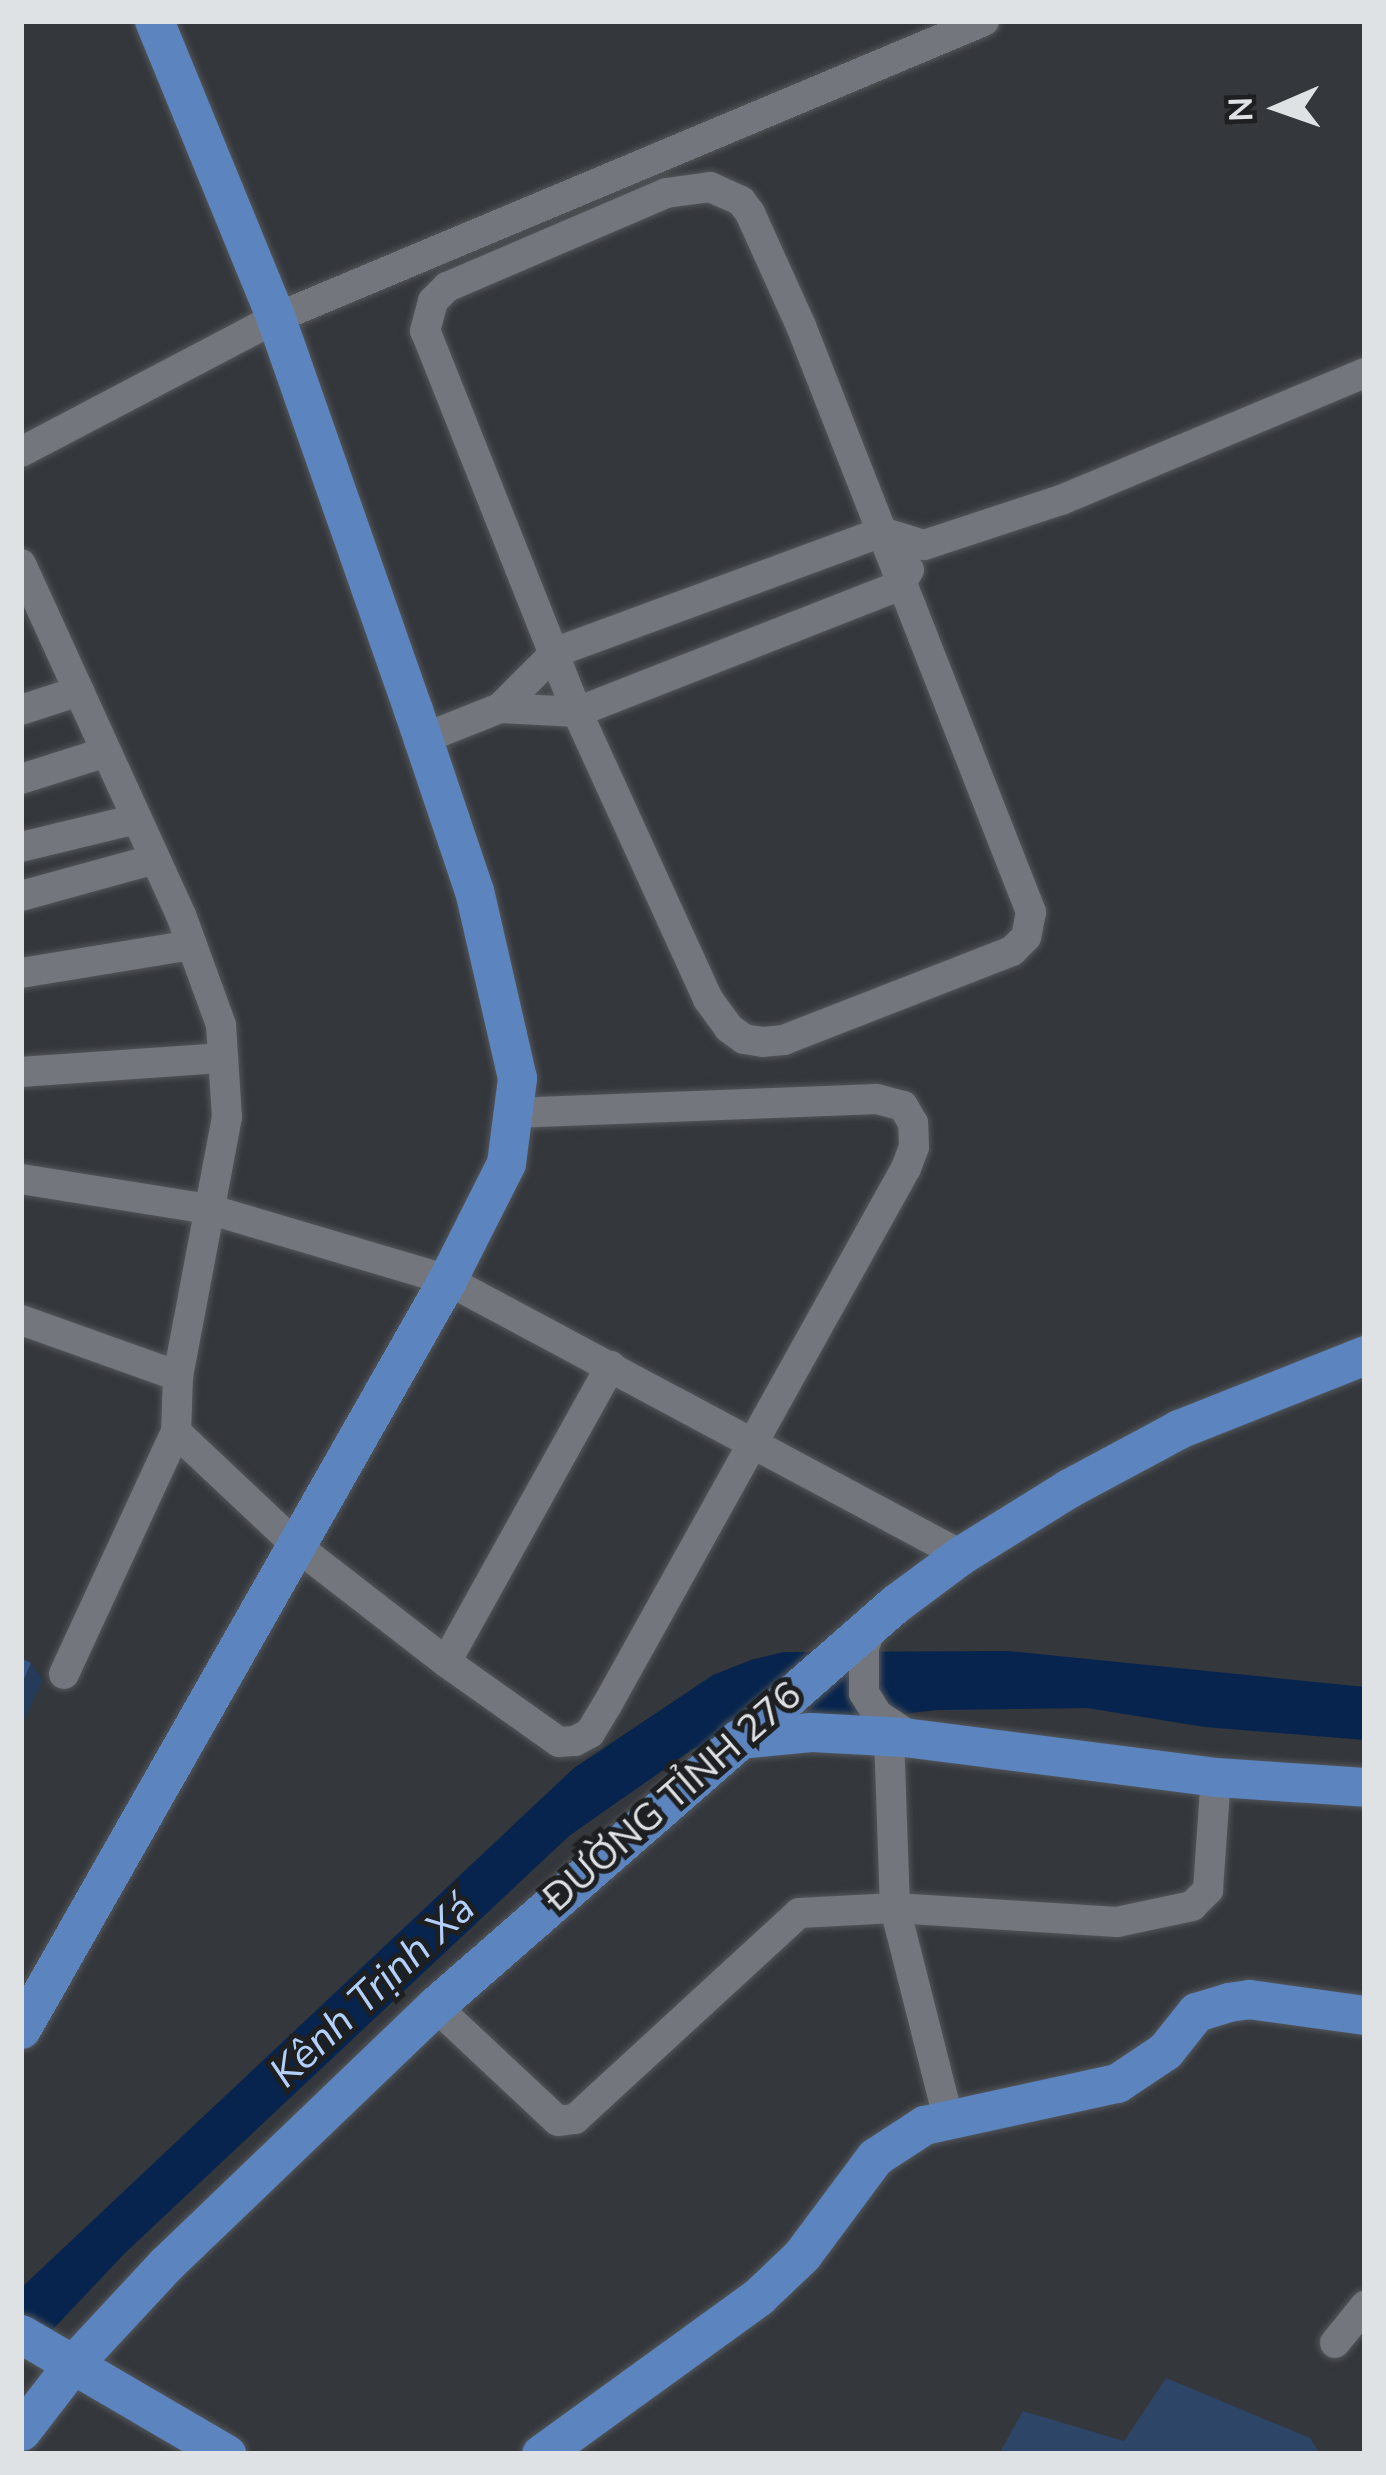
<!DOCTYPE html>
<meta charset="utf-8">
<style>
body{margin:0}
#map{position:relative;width:1386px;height:2475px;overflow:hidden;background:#34373c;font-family:"Nunito Sans",sans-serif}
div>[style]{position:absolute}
.green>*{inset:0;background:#2d4566}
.water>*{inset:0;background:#06244d}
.roads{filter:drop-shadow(0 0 3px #525659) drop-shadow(0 0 3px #525659)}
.minor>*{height:30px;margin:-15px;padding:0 15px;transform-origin:15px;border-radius:15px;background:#73777d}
.major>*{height:39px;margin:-19.5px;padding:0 19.5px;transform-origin:19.5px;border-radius:19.5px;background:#5c84be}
.shaded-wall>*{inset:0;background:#243b5a}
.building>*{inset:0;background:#345481}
span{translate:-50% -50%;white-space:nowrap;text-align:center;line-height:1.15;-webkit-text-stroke:10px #1d1f21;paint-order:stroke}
.street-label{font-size:39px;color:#dfe2e5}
.water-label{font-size:42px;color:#b2d0fb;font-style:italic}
.frame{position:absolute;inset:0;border:24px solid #dfe2e5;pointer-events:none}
.north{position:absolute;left:1218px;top:48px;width:120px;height:120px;-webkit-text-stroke:9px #1d1f21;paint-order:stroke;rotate:268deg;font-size:33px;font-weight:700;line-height:48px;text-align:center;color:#dfe2e5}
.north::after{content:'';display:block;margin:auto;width:42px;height:54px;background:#dfe2e5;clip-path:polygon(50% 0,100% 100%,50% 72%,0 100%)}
</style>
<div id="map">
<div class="green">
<i style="clip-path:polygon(1166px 2378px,1310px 2438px,1320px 2454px,999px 2454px,1023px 2411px,1124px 2441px)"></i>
</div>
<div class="water">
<i style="clip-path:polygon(1008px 1651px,1365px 1687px,1365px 1740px,1205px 1727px,1087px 1708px,936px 1710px,783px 1729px,693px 1749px,569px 1836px,125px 2253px,21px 2363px,21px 2288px,574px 1768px,713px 1675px,751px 1660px,784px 1652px)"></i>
</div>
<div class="roads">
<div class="minor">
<i style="left:710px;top:187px;width:34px;rotate:24deg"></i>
<i style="left:741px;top:201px;width:15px;rotate:53deg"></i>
<i style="left:750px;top:213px;width:124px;rotate:65.7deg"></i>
<i style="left:801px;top:326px;width:630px;rotate:68.57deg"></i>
<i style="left:1031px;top:912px;width:25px;rotate:101deg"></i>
<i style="left:1026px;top:937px;width:20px;rotate:135deg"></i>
<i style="left:1012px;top:951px;width:245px;rotate:158.7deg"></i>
<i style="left:784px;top:1040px;width:21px;rotate:175deg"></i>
<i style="left:763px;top:1042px;width:19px;rotate:-171deg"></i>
<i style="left:744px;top:1039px;width:19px;rotate:-144deg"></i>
<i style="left:729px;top:1028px;width:36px;rotate:-126deg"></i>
<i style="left:708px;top:999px;width:315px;rotate:-114.5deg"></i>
<i style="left:577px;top:712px;width:410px;rotate:-111.7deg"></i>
<i style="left:425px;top:331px;width:31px;rotate:-75deg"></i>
<i style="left:433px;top:301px;width:20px;rotate:-45deg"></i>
<i style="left:447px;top:287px;width:238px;rotate:-23.2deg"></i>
<i style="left:666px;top:193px;width:44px;rotate:-7.8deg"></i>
<i style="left:21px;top:452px;width:288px;rotate:-27.7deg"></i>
<i style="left:276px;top:318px;width:768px;rotate:-22.76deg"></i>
<i style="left:21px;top:564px;width:386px;rotate:65.5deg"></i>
<i style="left:181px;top:915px;width:117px;rotate:70deg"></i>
<i style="left:221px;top:1025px;width:92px;rotate:86.3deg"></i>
<i style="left:227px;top:1117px;width:264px;rotate:100.7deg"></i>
<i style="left:178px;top:1376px;width:56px;rotate:92deg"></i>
<i style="left:176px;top:1432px;width:169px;rotate:43.3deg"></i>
<i style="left:299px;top:1548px;width:186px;rotate:37.8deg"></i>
<i style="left:446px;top:1662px;width:138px;rotate:35.3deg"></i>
<i style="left:559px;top:1742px;width:16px;rotate:-4deg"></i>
<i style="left:575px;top:1741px;width:17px;rotate:-28deg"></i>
<i style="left:590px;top:1733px;width:33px;rotate:-59deg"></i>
<i style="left:607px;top:1705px;width:615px;rotate:-60.89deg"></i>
<i style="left:906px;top:1168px;width:22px;rotate:-69deg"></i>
<i style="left:914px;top:1147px;width:24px;rotate:-92deg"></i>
<i style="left:913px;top:1123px;width:20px;rotate:-120deg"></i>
<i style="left:903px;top:1106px;width:28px;rotate:-165deg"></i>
<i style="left:876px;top:1099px;width:363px;rotate:177.8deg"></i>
<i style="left:500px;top:708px;width:77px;rotate:3deg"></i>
<i style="left:577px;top:712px;width:346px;rotate:-21.4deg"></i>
<i style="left:899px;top:586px;width:19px;rotate:-58deg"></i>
<i style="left:21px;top:710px;width:61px;rotate:-18.1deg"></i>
<i style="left:422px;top:739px;width:84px;rotate:-21.7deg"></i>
<i style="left:500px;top:708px;width:79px;rotate:-45deg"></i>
<i style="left:556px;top:652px;width:347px;rotate:-20.2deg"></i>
<i style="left:882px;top:532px;width:44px;rotate:17.2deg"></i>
<i style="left:924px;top:545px;width:144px;rotate:-18.2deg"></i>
<i style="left:1061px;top:500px;width:329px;rotate:-22.7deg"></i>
<i style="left:21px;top:779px;width:89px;rotate:-17.6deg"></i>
<i style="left:21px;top:847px;width:119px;rotate:-13.6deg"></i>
<i style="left:21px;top:896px;width:139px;rotate:-15.4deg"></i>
<i style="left:21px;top:973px;width:173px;rotate:-9.3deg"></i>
<i style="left:21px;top:1072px;width:202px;rotate:-4deg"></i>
<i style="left:21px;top:1179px;width:189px;rotate:9.1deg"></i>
<i style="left:208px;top:1209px;width:249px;rotate:16.5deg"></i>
<i style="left:447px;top:1280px;width:583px;rotate:28.15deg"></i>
<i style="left:21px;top:1320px;width:167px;rotate:19.6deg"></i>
<i style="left:874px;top:1622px;width:27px;rotate:112deg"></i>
<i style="left:864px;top:1647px;width:46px;rotate:90deg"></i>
<i style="left:864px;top:1693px;width:26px;rotate:58deg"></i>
<i style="left:878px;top:1715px;width:42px;rotate:33.3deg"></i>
<i style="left:446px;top:1662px;width:339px;rotate:-60.9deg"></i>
<i style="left:64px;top:1674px;width:267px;rotate:-65.2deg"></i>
<i style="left:889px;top:1736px;width:172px;rotate:88deg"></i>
<i style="left:895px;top:1908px;width:216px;rotate:75.8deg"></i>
<i style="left:435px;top:2006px;width:168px;rotate:43.1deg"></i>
<i style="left:558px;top:2121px;width:17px;rotate:-7deg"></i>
<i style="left:575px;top:2119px;width:304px;rotate:-42.6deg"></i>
<i style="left:799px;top:1913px;width:96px;rotate:-3deg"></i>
<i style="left:895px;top:1908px;width:222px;rotate:3.6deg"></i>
<i style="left:1117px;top:1922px;width:77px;rotate:-12deg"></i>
<i style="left:1192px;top:1906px;width:23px;rotate:-45deg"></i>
<i style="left:1208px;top:1890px;width:113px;rotate:-86deg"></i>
<i style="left:1335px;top:2343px;width:48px;rotate:-51deg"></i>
</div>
<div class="major">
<i style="left:738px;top:1739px;width:73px;rotate:-5.5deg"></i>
<i style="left:811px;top:1732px;width:93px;rotate:3.1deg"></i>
<i style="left:904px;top:1737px;width:315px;rotate:7.3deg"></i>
<i style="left:1216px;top:1777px;width:149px;rotate:3.8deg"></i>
<i style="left:21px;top:2029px;width:862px;rotate:-60.37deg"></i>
<i style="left:447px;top:1280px;width:131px;rotate:-63.2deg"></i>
<i style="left:506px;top:1163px;width:86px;rotate:-82.6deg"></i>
<i style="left:517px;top:1078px;width:192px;rotate:-102.9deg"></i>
<i style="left:474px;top:891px;width:191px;rotate:-108.6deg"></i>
<i style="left:413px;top:710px;width:415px;rotate:-109.3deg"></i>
<i style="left:276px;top:318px;width:321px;rotate:-112.3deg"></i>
<i style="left:21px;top:2334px;width:238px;rotate:30.3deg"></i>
<i style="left:21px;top:2431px;width:83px;rotate:-52.3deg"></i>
<i style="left:72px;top:2365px;width:138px;rotate:-47.1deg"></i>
<i style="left:166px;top:2264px;width:373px;rotate:-43.8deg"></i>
<i style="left:435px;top:2006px;width:611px;rotate:-41.15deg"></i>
<i style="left:895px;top:1604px;width:82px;rotate:-36.6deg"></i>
<i style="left:961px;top:1555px;width:127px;rotate:-31.8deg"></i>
<i style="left:1069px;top:1488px;width:125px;rotate:-28.2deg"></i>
<i style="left:1179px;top:1429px;width:200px;rotate:-21.7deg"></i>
<i style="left:541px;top:2454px;width:269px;rotate:-35.9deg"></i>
<i style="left:759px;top:2296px;width:59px;rotate:-43.6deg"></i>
<i style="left:802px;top:2255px;width:122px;rotate:-53.3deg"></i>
<i style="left:875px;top:2157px;width:59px;rotate:-33.1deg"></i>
<i style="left:924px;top:2125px;width:198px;rotate:-12.3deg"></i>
<i style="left:1117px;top:2083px;width:58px;rotate:-33.7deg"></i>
<i style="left:1165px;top:2051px;width:50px;rotate:-51.5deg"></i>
<i style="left:1196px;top:2012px;width:34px;rotate:-17deg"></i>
<i style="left:1228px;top:2002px;width:21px;rotate:-8deg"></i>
<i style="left:1249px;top:1999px;width:117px;rotate:7.9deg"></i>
</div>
</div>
<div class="shaded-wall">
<i style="clip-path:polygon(31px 1663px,43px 1680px,21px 1727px,21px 1686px)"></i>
</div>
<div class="building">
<i style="clip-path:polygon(21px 1658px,31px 1663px,21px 1686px)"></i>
</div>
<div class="street-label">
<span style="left:673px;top:1797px;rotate:-41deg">ĐƯỜNG TỈNH 276</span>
</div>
<div class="water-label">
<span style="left:373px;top:1991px;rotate:-43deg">Kênh Trịnh Xá</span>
</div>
<div class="frame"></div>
<div class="north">N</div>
</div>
